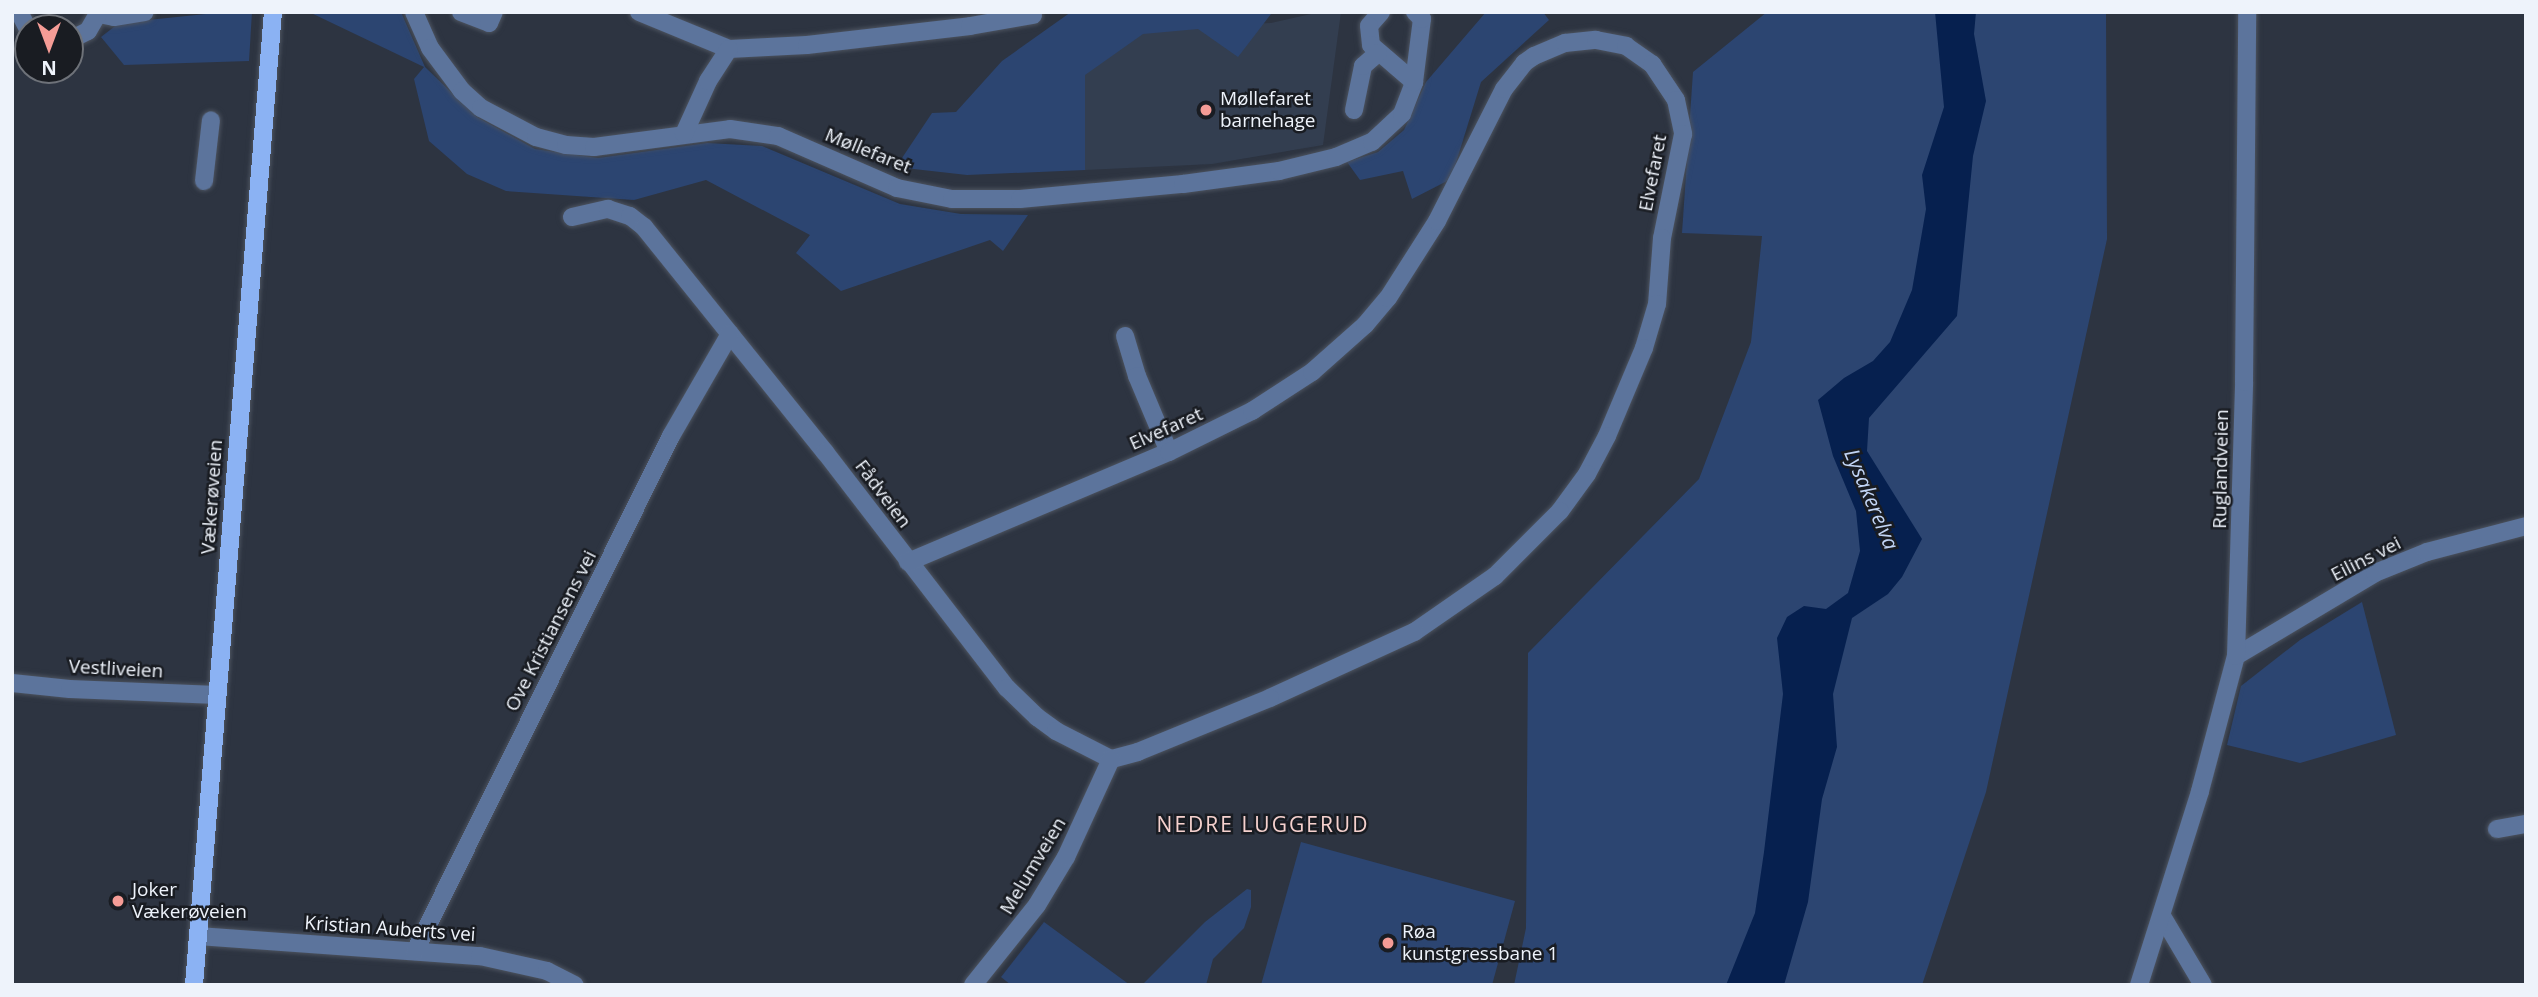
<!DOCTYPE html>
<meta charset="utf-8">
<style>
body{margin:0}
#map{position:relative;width:2538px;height:997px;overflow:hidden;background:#2d3441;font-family:"Open Sans",sans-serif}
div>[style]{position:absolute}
.built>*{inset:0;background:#333e50}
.green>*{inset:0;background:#2c4571}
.water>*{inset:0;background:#06204f}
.roads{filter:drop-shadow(0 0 2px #4c535f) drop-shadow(0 0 2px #4c535f)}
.minor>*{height:18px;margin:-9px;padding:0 9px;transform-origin:9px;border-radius:9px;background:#5c749c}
.major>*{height:18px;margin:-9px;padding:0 9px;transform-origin:9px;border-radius:9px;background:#8bb2f3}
.dots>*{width:19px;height:19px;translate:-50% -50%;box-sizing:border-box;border:4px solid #191c22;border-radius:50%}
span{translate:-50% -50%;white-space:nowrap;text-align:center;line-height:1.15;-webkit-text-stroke:5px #191c22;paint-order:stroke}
.poi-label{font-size:19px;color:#eef3fb}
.left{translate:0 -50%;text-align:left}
.street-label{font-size:19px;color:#eef3fb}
.water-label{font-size:21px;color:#c2d5f5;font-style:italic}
.neighbourhood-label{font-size:21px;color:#f5d1ce;letter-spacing:2px}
.frame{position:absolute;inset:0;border:14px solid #eef3fb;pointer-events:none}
.north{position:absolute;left:14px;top:14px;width:70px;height:70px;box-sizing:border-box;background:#191c22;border:2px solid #6e7279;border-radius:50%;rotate:180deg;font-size:19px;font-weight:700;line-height:28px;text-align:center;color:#eef3fb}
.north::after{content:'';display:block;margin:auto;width:24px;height:32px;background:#f59c96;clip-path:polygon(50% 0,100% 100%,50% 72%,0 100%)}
</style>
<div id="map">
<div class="built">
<i style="clip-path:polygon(1320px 12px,1341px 12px,1323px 145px,1212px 164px,1085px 170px,1084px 75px,1136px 29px,1271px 23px)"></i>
</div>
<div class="green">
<i style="clip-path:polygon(225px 12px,252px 12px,249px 61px,124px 65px,101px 37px,119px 23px)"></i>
<i style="clip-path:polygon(309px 12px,401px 12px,425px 67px,477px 117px,535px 149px,598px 158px,707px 143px,762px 146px,900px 204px,961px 214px,1028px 215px,1003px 251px,990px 240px,841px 291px,796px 253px,810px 235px,706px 180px,634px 200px,506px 191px,467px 174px,429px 141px,414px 79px,424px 67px)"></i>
<i style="clip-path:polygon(1071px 12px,1271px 14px,1238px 57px,1198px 29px,1143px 34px,1085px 75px,1085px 170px,967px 175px,896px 167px,932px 113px,956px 112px,1002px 61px)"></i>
<i style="clip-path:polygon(1486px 12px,1543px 12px,1549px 20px,1481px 82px,1451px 179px,1412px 199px,1403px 171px,1360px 180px,1347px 162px,1378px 152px,1404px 130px,1426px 82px)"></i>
<i style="clip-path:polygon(1767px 12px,2106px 12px,2107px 239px,1986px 792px,1922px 985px,1514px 985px,1526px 928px,1528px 653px,1699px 479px,1751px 342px,1762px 236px,1682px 233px,1693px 72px)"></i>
<i style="clip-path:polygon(2362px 602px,2396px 735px,2300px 763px,2227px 745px,2241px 686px,2300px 640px)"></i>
<i style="clip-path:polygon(1301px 842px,1515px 901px,1492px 985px,1261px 985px)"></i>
<i style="clip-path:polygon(1247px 889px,1251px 890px,1251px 907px,1244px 928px,1213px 959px,1206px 985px,1142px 985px,1205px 922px)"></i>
<i style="clip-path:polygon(1044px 922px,1130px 985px,1011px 985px,1001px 977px)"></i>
</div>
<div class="water">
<i style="clip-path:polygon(1935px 12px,1976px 12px,1974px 34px,1986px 101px,1973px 156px,1957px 316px,1869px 418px,1867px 451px,1922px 539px,1902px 577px,1888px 594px,1852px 618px,1833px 694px,1837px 747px,1822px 799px,1808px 902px,1784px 985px,1726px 985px,1755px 913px,1764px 852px,1783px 694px,1777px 638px,1787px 617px,1804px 606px,1826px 609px,1848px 593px,1860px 551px,1856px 511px,1833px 456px,1818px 400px,1844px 378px,1873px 361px,1890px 342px,1912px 290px,1926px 209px,1922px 175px,1944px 107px)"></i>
</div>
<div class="roads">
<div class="minor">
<i style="left:19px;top:12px;width:19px;rotate:62deg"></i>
<i style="left:414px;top:12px;width:39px;rotate:66deg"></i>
<i style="left:430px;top:48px;width:54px;rotate:53.3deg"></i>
<i style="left:462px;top:91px;width:25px;rotate:42deg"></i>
<i style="left:481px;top:108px;width:62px;rotate:27.8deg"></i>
<i style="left:536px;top:137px;width:31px;rotate:15deg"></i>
<i style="left:566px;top:145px;width:28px;rotate:4deg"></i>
<i style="left:594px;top:147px;width:137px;rotate:-7.5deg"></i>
<i style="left:730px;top:129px;width:49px;rotate:8.3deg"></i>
<i style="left:778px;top:136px;width:130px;rotate:23.6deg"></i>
<i style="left:897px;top:188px;width:56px;rotate:11.3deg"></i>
<i style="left:952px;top:199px;width:68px"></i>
<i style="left:1020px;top:199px;width:164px;rotate:-5.3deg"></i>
<i style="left:1183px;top:184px;width:97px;rotate:-7.7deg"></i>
<i style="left:1279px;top:171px;width:59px;rotate:-13.8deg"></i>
<i style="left:1336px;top:157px;width:39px;rotate:-23deg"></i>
<i style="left:1372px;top:142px;width:41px;rotate:-43deg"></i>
<i style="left:1402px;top:114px;width:34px;rotate:-69deg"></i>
<i style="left:1414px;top:82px;width:64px;rotate:-82.8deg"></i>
<i style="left:1422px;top:19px;width:10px;rotate:-135deg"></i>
<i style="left:461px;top:12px;width:30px;rotate:21deg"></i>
<i style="left:489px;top:23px;width:12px;rotate:-66deg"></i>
<i style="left:639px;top:12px;width:97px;rotate:22.3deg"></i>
<i style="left:729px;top:49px;width:78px;rotate:-2.9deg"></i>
<i style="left:807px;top:45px;width:164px;rotate:-6.6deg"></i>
<i style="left:970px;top:26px;width:64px;rotate:-9.9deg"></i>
<i style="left:1381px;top:12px;width:18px;rotate:131deg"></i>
<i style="left:1369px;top:26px;width:19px;rotate:84deg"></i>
<i style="left:1371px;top:45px;width:57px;rotate:40.7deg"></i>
<i style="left:99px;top:14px;width:15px;rotate:11deg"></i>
<i style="left:114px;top:17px;width:31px;rotate:-9deg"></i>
<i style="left:70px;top:40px;width:20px;rotate:-27deg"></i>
<i style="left:88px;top:31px;width:22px;rotate:-60deg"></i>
<i style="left:1354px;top:110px;width:45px;rotate:-78.4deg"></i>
<i style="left:1363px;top:66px;width:20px;rotate:-41deg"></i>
<i style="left:684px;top:134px;width:58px;rotate:-65.6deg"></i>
<i style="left:708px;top:81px;width:38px;rotate:-57deg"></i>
<i style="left:204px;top:181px;width:61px;rotate:-83.5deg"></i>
<i style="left:572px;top:217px;width:37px;rotate:-13deg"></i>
<i style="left:608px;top:209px;width:23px;rotate:18deg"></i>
<i style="left:630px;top:216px;width:18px;rotate:38deg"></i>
<i style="left:644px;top:227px;width:289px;rotate:51.2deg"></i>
<i style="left:825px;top:452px;width:298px;rotate:52.4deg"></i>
<i style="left:1007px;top:688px;width:42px;rotate:44deg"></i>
<i style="left:1037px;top:717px;width:24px;rotate:36deg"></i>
<i style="left:1056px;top:731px;width:62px;rotate:27deg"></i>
<i style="left:1125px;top:336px;width:42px;rotate:73.3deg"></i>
<i style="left:1137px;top:376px;width:82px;rotate:67.2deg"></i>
<i style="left:908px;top:562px;width:283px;rotate:-22.9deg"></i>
<i style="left:1169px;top:452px;width:93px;rotate:-26.3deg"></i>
<i style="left:1252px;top:411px;width:72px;rotate:-33deg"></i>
<i style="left:1312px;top:372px;width:71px;rotate:-41.6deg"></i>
<i style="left:1365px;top:325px;width:35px;rotate:-50deg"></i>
<i style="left:1388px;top:298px;width:91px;rotate:-57.5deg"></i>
<i style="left:1437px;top:221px;width:148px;rotate:-63.1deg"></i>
<i style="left:1504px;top:89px;width:33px;rotate:-52deg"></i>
<i style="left:1524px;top:63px;width:12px;rotate:-35deg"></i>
<i style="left:1534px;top:56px;width:34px;rotate:-23deg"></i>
<i style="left:1565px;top:43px;width:31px;rotate:-6deg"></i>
<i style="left:1596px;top:40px;width:31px;rotate:11deg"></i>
<i style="left:1626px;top:46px;width:32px;rotate:35deg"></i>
<i style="left:1652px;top:64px;width:43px;rotate:56.3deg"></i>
<i style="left:1676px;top:100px;width:35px;rotate:78deg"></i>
<i style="left:1683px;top:134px;width:106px;rotate:101.4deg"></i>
<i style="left:1662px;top:238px;width:66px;rotate:94.3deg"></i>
<i style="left:1657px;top:304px;width:46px;rotate:106.5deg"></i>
<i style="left:1644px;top:348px;width:95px;rotate:112.8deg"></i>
<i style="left:1607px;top:436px;width:43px;rotate:117.8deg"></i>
<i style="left:1587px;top:474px;width:46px;rotate:126.1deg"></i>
<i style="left:1560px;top:511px;width:92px;rotate:135deg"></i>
<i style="left:1495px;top:576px;width:98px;rotate:145.3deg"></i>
<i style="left:1414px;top:632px;width:158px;rotate:155.4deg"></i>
<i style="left:1270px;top:698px;width:143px;rotate:157.8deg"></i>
<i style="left:1138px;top:752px;width:28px;rotate:165deg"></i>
<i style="left:2236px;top:656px;width:162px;rotate:-30.8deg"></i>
<i style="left:2375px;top:573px;width:56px;rotate:-22deg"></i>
<i style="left:2427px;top:552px;width:102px;rotate:-14.7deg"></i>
<i style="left:12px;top:683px;width:58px;rotate:5.9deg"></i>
<i style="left:70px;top:689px;width:147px;rotate:2.3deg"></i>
<i style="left:2497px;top:829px;width:29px;rotate:-10deg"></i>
<i style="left:2162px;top:916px;width:80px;rotate:59.3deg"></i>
<i style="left:198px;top:936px;width:283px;rotate:4.1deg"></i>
<i style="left:480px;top:956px;width:69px;rotate:12.6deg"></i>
<i style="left:547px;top:971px;width:31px;rotate:27deg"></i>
<i style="left:415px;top:951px;width:575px;rotate:-63.57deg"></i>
<i style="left:671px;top:436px;width:118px;rotate:-60deg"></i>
<i style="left:973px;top:985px;width:102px;rotate:-51.3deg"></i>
<i style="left:1037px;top:905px;width:56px;rotate:-58.9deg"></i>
<i style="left:1066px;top:857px;width:108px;rotate:-65.3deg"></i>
<i style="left:2139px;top:985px;width:203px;rotate:-72.5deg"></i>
<i style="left:2200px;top:791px;width:140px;rotate:-75.1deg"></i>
<i style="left:2236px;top:656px;width:274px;rotate:-88.3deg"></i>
<i style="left:2244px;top:382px;width:370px;rotate:-89.5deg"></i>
</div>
<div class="major">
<i style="left:194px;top:985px;width:976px;rotate:-85.36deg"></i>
</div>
</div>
<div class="dots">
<i style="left:1206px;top:110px;background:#f59c96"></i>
<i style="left:118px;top:901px;background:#f59c96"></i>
<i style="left:1388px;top:943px;background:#f59c96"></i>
</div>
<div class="poi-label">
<span class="left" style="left:1220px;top:110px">Møllefaret<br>barnehage</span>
<span class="left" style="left:132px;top:901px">Joker<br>Vækerøveien</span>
<span class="left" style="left:1402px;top:943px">Røa<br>kunstgressbane 1</span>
</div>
<div class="street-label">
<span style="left:868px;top:151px;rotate:22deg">Møllefaret</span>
<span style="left:1653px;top:173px;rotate:-79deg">Elvefaret</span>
<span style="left:1166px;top:429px;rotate:-24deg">Elvefaret</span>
<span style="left:2221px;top:469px;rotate:-89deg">Ruglandveien</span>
<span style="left:883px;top:494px;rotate:53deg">Fådveien</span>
<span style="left:212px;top:497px;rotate:-86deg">Vækerøveien</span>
<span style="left:2366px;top:559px;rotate:-27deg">Eilins vei</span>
<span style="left:551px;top:631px;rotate:-63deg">Ove Kristiansens vei</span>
<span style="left:116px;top:669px;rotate:3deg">Vestliveien</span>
<span style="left:1033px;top:866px;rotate:-59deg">Melumveien</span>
<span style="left:390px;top:929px;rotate:4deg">Kristian Auberts vei</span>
</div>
<div class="water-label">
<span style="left:1872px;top:499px;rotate:67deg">Lysakerelva</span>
</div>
<div class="neighbourhood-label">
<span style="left:1263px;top:824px">NEDRE LUGGERUD</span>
</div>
<div class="frame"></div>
<div class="north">N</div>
</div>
